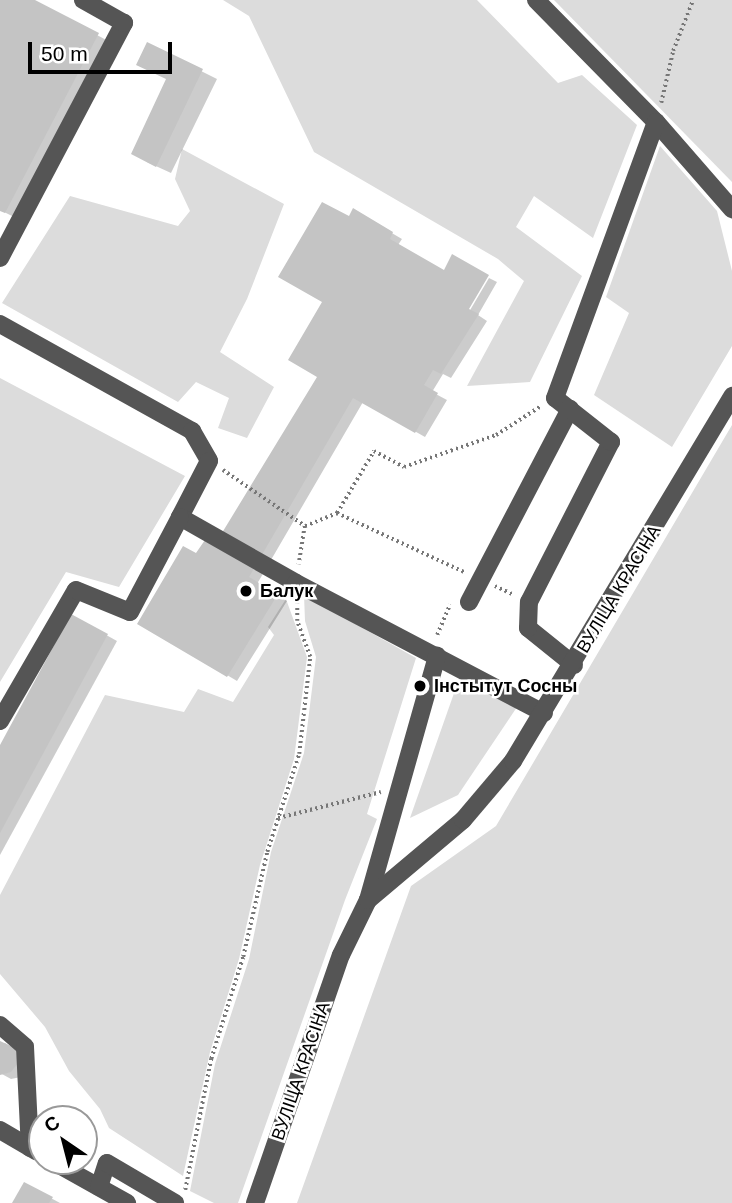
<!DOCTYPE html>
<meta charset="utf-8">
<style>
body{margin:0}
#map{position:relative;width:732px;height:1203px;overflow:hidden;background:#fff;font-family:Helvetica,sans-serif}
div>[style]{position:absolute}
.green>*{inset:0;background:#dcdcdc}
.shadow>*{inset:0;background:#0003}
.building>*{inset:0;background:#c4c4c4}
.path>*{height:3.5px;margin-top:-1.75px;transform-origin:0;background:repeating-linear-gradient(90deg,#777 0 2px,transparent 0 5.5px)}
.minor>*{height:18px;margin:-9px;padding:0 9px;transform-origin:9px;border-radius:9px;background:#555}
.dots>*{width:19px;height:19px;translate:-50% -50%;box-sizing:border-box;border:4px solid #fff;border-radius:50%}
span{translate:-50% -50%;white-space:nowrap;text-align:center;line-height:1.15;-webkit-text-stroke:5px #fff;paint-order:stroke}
.street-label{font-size:18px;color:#000}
.poi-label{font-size:18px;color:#000;font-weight:700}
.left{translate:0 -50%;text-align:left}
.north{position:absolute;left:28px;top:1105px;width:70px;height:70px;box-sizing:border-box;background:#fff;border:2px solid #999;border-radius:50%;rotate:325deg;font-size:19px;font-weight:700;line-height:28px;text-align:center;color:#000}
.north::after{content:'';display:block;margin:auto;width:24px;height:32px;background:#000;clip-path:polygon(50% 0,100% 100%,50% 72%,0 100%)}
.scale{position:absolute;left:28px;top:42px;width:144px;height:32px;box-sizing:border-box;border:4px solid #000;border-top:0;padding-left:9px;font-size:21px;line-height:24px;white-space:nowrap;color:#000;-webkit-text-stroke:5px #fff;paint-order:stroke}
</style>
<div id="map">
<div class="green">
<i style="clip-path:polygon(223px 0,477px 0,558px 83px,582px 75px,637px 125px,593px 238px,534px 196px,516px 227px,582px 276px,530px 382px,467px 386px,524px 281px,498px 259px,314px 152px,249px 16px)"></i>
<i style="clip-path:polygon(554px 0,732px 0,732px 182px)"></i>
<i style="clip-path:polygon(660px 146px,717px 211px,732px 271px,732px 346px,672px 447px,594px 395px,629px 313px,606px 297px)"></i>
<i style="clip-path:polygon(182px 149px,284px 204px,247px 299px,220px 352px,274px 387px,247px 438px,218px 428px,229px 398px,196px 382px,178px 402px,2px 303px,70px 196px,178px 226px,190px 211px,175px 179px)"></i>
<i style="clip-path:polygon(0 378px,185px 476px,119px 587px,66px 572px,0 682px)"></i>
<i style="clip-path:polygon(732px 425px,732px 1203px,297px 1203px,411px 886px,496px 826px)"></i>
<i style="clip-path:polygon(304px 595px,416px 658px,367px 814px,377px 819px,345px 900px,238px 1203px,214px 1203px,190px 1191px,215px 1064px,249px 959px,271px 852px,304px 753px,316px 657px,305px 621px)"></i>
<i style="clip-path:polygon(286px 599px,307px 657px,294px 759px,260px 865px,239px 959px,210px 1052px,183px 1176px,109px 1128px,100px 1109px,69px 1071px,45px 1027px,0 974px,0 895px,105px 695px,184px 712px,198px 689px,233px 702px,274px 635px,268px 627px)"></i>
<i style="clip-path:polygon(459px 679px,517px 707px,458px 795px,410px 818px)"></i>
</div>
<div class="shadow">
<i style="clip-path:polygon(0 0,31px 0,112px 43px,20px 220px,0 210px)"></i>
<i style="clip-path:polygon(147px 44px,217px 79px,171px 173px,147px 162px,168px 80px)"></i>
<i style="clip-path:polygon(354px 211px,402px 239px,398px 245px,466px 317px,489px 278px,497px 282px,478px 315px,487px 321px,451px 378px,443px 374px,432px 392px,447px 400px,425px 437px,363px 402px,257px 584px,287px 601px,237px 681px,140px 623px,197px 556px,215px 548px,319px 377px,325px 302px)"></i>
<i style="clip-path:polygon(72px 616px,117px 641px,0 855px,0 748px)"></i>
<i style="clip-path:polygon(5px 1043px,24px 1055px,21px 1077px,11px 1079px,0 1073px,0 1045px)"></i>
<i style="clip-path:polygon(25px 1184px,60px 1203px,14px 1203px)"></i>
</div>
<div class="building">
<i style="clip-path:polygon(0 0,35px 0,99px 33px,5px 213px,0 211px)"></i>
<i style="clip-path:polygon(147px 42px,203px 69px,156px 167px,131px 154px,166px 79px,136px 65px)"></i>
<i style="clip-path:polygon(322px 202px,349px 216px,353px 208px,393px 232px,390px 239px,444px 270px,452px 254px,489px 275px,469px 309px,479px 314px,441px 374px,433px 370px,424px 385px,438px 393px,415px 433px,353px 398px,249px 577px,278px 594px,227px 677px,137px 624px,183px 546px,196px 553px,205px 540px,214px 546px,317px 377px,288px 360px,322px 302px,278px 277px)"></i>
<i style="clip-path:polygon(71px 614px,108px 634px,0 833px,0 745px)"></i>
<i style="clip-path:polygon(0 1041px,15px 1048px,18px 1063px,11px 1072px,0 1075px)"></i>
<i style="clip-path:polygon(24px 1182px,53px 1197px,49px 1203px,12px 1203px)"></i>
</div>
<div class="path">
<i style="left:661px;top:103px;width:53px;rotate:-77deg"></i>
<i style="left:673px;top:51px;width:55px;rotate:-68.6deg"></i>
<i style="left:223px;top:470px;width:99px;rotate:34.3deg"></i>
<i style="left:305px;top:526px;width:39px;rotate:99deg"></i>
<i style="left:337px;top:513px;width:72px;rotate:-59.2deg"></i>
<i style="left:374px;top:451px;width:34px;rotate:28deg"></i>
<i style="left:404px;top:467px;width:97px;rotate:-19.2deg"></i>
<i style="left:496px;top:435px;width:54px;rotate:-32.8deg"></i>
<i style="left:305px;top:526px;width:35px;rotate:-22deg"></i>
<i style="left:337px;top:513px;width:142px;rotate:24.9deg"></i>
<i style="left:495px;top:586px;width:21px;rotate:25deg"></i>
<i style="left:437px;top:635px;width:33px;rotate:-67deg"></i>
<i style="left:278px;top:818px;width:106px;rotate:-14.2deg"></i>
<i style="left:185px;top:1190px;width:134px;rotate:-78.8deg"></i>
<i style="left:211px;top:1059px;width:107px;rotate:-72.6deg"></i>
<i style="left:243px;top:957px;width:108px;rotate:-77.1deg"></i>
<i style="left:267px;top:852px;width:103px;rotate:-71.9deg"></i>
<i style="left:299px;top:754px;width:98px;rotate:-83.5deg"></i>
<i style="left:310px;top:657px;width:38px;rotate:-110deg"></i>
<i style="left:297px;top:621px;width:17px;rotate:-90deg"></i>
</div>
<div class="minor">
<i style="left:536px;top:0;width:171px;rotate:45.5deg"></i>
<i style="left:656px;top:122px;width:116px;rotate:48.9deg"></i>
<i style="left:0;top:258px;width:266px;rotate:-62.2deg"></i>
<i style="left:124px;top:23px;width:47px;rotate:-150.7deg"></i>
<i style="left:0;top:324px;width:220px;rotate:29.1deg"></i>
<i style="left:192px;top:431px;width:34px;rotate:60deg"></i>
<i style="left:209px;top:461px;width:63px;rotate:117.4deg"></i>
<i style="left:180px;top:517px;width:133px;rotate:29.6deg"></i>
<i style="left:296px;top:583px;width:280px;rotate:27.7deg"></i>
<i style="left:469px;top:602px;width:218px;rotate:-62.4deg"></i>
<i style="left:574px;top:665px;width:59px;rotate:-141.2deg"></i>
<i style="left:528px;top:628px;width:26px;rotate:-88deg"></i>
<i style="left:529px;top:602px;width:180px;rotate:-62.9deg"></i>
<i style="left:611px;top:442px;width:71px;rotate:-141.8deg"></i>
<i style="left:555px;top:398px;width:294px;rotate:-69.9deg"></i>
<i style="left:0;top:721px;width:151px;rotate:-59.9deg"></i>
<i style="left:76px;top:590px;width:58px;rotate:22.2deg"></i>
<i style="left:130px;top:612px;width:107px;rotate:-62.2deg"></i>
<i style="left:368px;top:900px;width:254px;rotate:-74.2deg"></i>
<i style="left:0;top:1025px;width:33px;rotate:41deg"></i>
<i style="left:25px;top:1047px;width:101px;rotate:87.2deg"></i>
<i style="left:0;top:1130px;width:42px;rotate:30.3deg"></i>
<i style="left:52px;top:1161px;width:86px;rotate:29.2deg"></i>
<i style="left:99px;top:1187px;width:25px;rotate:-72deg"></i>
<i style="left:107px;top:1163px;width:79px;rotate:30.5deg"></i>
<i style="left:255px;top:1203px;width:262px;rotate:-70.9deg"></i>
<i style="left:341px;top:955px;width:61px;rotate:-63.9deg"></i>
<i style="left:368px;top:900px;width:124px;rotate:-40.1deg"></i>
<i style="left:463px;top:820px;width:77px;rotate:-49.7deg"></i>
<i style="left:513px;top:761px;width:426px;rotate:-59deg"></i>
</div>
<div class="dots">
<i style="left:246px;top:591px;background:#000"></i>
<i style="left:420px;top:686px;background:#000"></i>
</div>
<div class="street-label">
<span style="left:619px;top:589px;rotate:-59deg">ВУЛІЦА КРАСІНА</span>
<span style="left:301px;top:1071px;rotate:-71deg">ВУЛІЦА КРАСІНА</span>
</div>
<div class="poi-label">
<span class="left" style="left:260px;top:591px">Балук</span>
<span class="left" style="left:434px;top:686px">Інстытут Сосны</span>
</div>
<div class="north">С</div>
<div class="scale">50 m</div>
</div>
